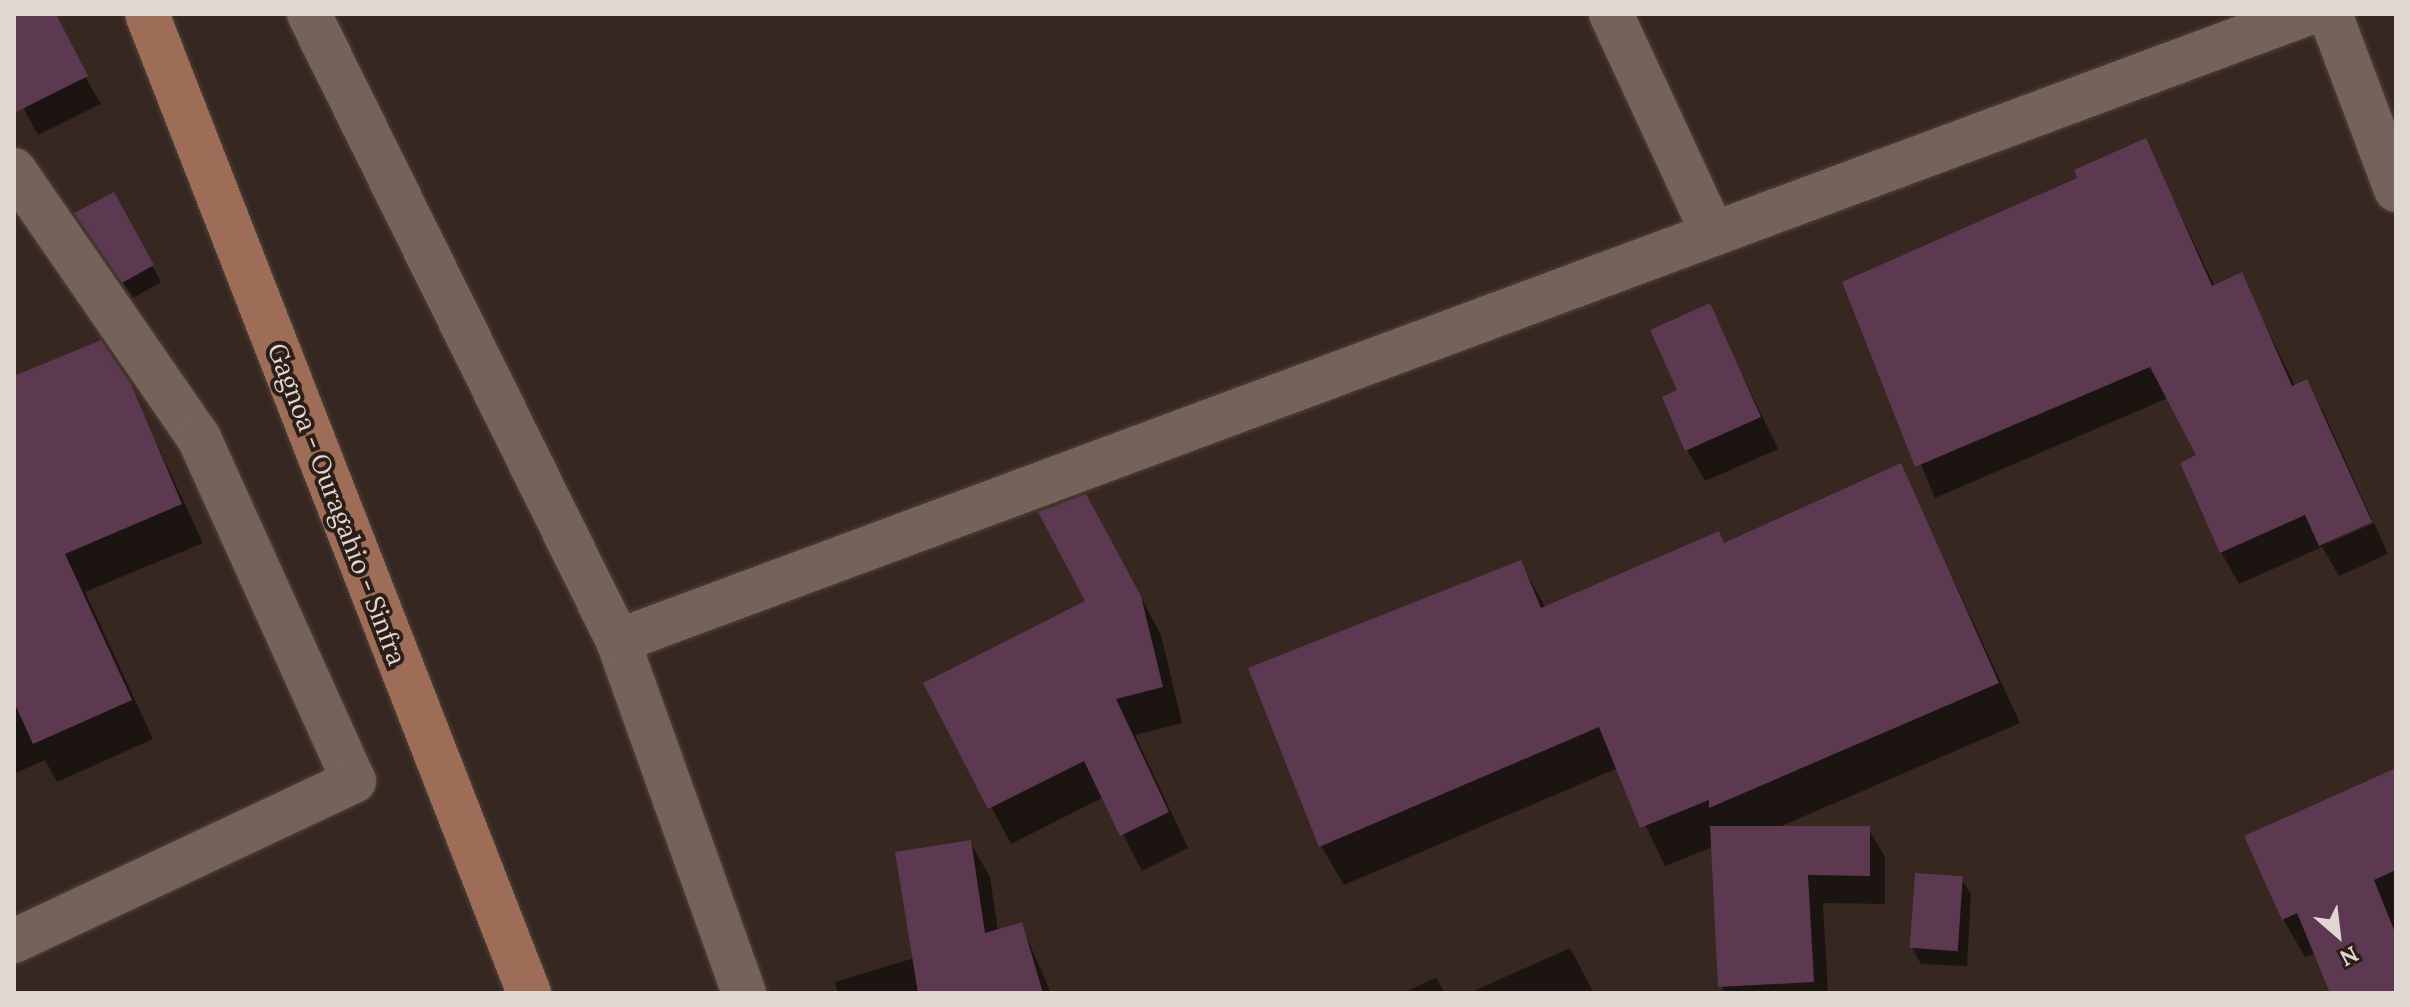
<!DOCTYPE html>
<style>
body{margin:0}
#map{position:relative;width:2410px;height:1007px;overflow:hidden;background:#362720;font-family:Lora,serif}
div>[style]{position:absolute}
.shadow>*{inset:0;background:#0007}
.building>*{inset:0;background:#5c3951;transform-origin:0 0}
.roads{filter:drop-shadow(0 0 2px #50433d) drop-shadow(0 0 2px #50433d)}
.minor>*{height:44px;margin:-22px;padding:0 22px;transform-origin:22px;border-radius:22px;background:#75635b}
.major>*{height:44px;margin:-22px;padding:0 22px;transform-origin:22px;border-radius:22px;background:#9d6d57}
span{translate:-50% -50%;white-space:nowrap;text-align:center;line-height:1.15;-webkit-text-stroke:8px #2c1d17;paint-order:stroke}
.street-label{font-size:26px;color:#e0d6d2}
.frame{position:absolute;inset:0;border:16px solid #e0d6d2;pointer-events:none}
.north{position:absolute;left:2298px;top:895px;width:80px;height:80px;-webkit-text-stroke:6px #2c1d17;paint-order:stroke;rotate:152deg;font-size:22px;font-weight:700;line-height:32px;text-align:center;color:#e0d6d2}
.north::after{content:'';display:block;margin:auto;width:28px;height:36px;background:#e0d6d2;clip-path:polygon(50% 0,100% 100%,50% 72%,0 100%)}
</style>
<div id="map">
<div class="shadow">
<i style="clip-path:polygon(14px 14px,48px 14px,101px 104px,38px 135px,14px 91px)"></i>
<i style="clip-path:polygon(2145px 141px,2215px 287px,2241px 275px,2295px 386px,2306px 381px,2324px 413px,2372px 520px,2320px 547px,2374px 523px,2388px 554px,2339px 576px,2322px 547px,2239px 584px,2221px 552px,2199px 456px,2168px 398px,1935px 498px,1844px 283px,2080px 179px)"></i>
<i style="clip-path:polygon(113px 194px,161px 282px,133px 298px,86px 230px)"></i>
<i style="clip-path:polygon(1709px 306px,1778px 449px,1705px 481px,1687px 450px,1679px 391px)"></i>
<i style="clip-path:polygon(14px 378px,129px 385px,203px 543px,85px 592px,153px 739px,57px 782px,45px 760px,14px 774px)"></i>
<i style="clip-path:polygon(1900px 465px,2020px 723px,1777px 828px,1868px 828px,1885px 857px,1885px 904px,1823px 903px,1828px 993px,1723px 993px,1713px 847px,1665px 866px,1618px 768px,1344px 885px,1321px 846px,1520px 562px,1546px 608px,1724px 545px)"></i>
<i style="clip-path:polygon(1106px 532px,1161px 635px,1182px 723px,1135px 735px,1188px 848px,1142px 871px,1104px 797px,1011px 844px,926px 684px,1088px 602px)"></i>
<i style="clip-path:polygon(2396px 771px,2396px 993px,2332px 993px,2315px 953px,2305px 957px,2283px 919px)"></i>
<i style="clip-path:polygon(970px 842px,990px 877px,998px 931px,1021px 924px,1051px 993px,838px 993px,835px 982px,914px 958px)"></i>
<i style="clip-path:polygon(1961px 878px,1971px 894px,1967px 966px,1921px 964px,1912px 948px)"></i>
<i style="clip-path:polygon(1570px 948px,1594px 993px,1469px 993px)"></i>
<i style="clip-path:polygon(1436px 978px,1445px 993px,1402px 993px)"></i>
</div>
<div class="building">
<i style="clip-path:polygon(14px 14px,56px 14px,88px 76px,14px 113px)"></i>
<i style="clip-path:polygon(2146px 138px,2212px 286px,2242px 272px,2292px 386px,2307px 379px,2372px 522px,2319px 546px,2305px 515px,2220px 553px,2180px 463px,2196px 455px,2150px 367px,1915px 467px,1842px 282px,2077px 178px,2074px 170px)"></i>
<i style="clip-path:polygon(114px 192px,154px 265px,122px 283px,74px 213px)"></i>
<i style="clip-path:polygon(1710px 303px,1761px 417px,1685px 451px,1662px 397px,1677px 390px,1650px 330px)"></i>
<i style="clip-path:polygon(101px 340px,131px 384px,182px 504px,65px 554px,132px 700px,33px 744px,14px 702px,14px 376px)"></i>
<i style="clip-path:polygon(1901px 463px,1999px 683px,1709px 808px,1709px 800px,1640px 828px,1599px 727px,1319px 847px,1248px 668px,1521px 560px,1541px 608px,1719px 531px,1724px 543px)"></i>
<i style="clip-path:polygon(1086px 494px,1141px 596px,1163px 687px,1116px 699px,1169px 812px,1120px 836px,1084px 761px,988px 809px,923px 683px,1085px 601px,1038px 512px)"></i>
<i style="clip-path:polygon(2396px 768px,2396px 870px,2374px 880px,2396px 935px,2396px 993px,2330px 993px,2297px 913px,2282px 920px,2244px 836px)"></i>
<i style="clip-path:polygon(1710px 826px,1870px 826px,1870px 876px,1808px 875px,1814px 982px,1718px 987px)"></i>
<i style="clip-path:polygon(971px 840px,985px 933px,1022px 922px,1043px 993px,918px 993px,895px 852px)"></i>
<i style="left:1915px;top:873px;width:48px;height:75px;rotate:4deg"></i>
</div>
<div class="roads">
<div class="minor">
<i style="left:309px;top:14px;width:699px;rotate:63.76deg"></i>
<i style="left:618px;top:641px;width:374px;rotate:70.3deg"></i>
<i style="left:1611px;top:14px;width:242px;rotate:65.1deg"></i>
<i style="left:2330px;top:14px;width:188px;rotate:69.4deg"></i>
<i style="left:14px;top:170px;width:326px;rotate:55.4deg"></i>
<i style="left:199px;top:438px;width:376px;rotate:65.7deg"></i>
<i style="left:354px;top:781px;width:376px;rotate:154.8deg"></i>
<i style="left:618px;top:641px;width:1801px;rotate:-20.38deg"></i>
</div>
<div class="major">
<i style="left:147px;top:14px;width:1051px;rotate:68.68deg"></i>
</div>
</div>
<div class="street-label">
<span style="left:337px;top:504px;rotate:69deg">Gagnoa - Ouragahio - Sinfra</span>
</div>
<div class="frame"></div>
<div class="north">N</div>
</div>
